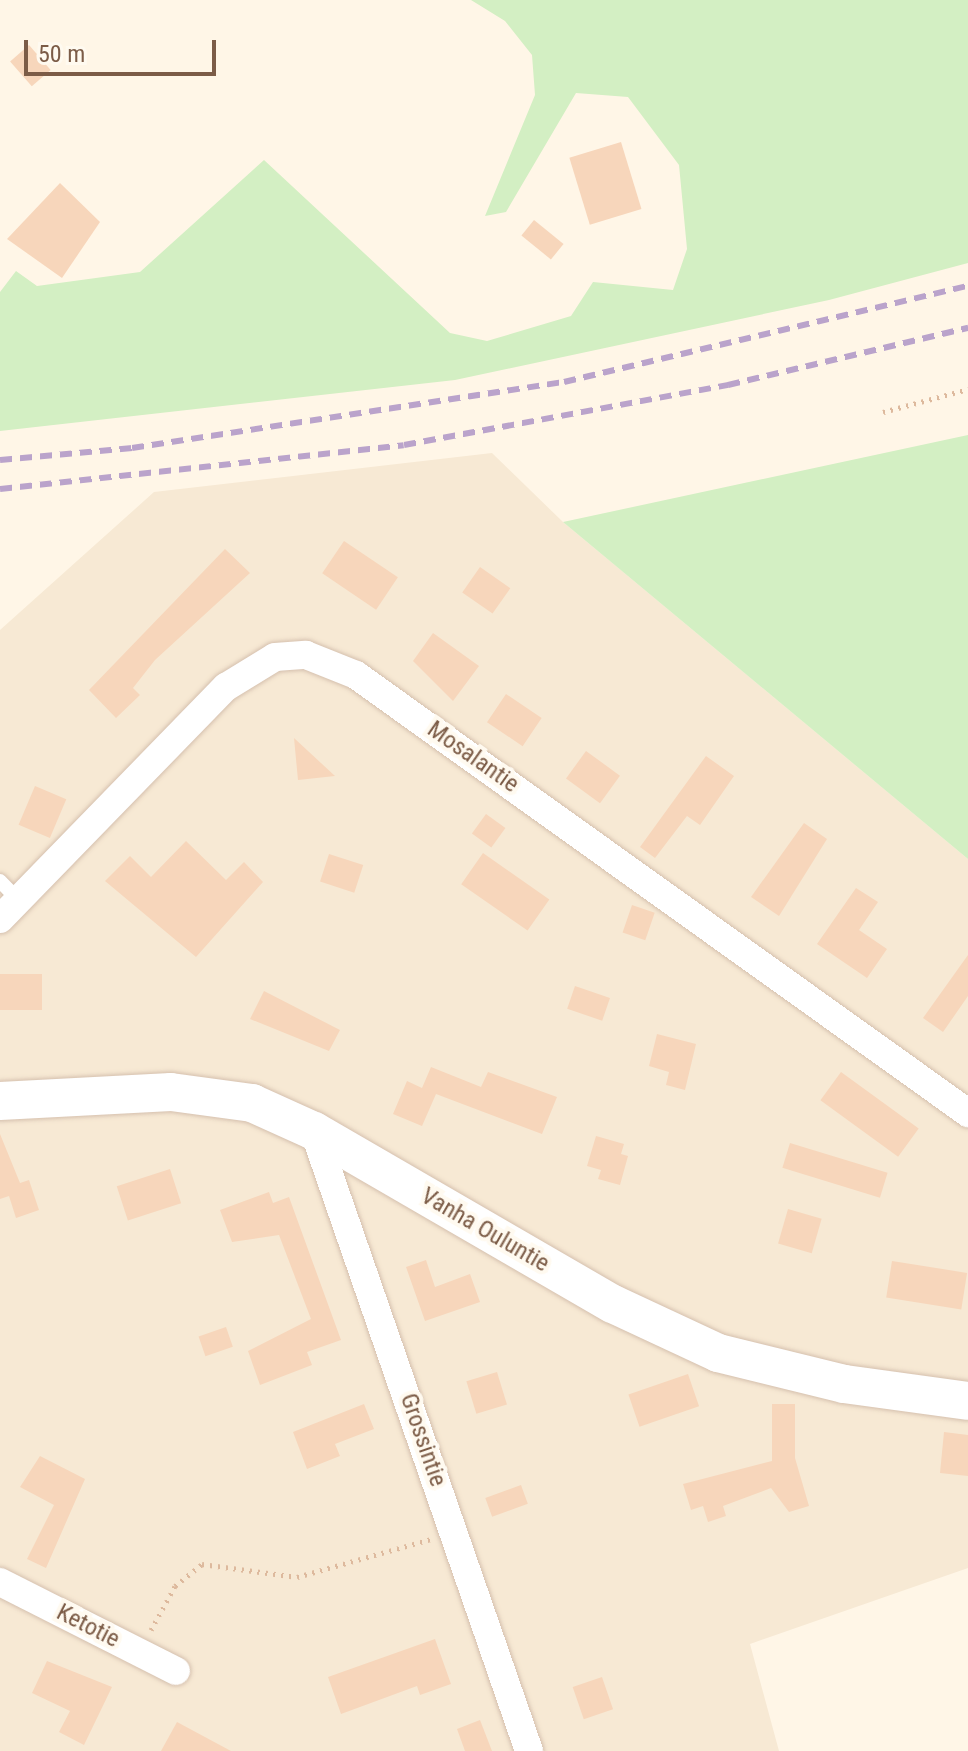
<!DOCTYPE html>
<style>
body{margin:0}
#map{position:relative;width:968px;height:1751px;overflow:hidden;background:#fff6e7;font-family:"Roboto Condensed",sans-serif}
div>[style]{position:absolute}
.residential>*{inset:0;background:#f7e9d4}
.green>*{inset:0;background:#d3efc3}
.building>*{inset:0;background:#f7d6bb;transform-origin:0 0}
.path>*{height:5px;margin-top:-2.5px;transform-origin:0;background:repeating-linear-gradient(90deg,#ddb99d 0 2px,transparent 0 8px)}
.roads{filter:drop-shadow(0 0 2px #d5c0ae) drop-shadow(0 0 2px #d5c0ae)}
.lane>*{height:14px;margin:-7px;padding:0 7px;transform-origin:7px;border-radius:7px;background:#fff}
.street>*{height:28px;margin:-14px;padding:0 14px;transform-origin:14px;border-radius:14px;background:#fff}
.secondary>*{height:38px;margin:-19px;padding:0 19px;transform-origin:19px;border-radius:19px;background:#fff}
.rail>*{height:6px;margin-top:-3px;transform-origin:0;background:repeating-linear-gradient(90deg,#baa3cb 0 12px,transparent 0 20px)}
span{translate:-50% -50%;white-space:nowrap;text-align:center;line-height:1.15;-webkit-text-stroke:8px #fffaf0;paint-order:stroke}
.street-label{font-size:24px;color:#7c5c47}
.scale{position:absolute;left:24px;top:40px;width:192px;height:36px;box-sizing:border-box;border:4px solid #7c5c47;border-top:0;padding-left:10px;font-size:24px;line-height:28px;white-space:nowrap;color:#7c5c47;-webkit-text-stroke:6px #fffaf0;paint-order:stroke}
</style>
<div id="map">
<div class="residential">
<i style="clip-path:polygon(492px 453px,563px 522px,968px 859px,968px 1568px,750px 1644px,779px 1751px,0 1751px,0 630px,154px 492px)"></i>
</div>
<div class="green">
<i style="clip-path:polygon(471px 0,968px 0,968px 263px,829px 300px,455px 380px,0 431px,0 292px,16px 271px,37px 286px,140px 272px,264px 160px,450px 333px,487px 341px,571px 316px,593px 282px,673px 290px,687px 249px,679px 165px,628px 97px,576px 93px,506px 212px,485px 216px,535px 95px,532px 55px,505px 21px)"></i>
<i style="clip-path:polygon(968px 435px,968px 859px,563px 522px)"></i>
</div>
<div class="building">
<i style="left:29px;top:45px;width:33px;height:25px;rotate:49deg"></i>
<i style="left:621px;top:142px;width:70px;height:54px;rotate:73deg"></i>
<i style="clip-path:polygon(60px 183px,100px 222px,62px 278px,7px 239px)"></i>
<i style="left:534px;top:220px;width:38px;height:20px;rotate:39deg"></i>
<i style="left:344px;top:541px;width:65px;height:39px;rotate:34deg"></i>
<i style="clip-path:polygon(225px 549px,250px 573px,155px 660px,133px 688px,140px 695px,116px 718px,89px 690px)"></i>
<i style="left:480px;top:567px;width:37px;height:31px;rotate:35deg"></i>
<i style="clip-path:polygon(433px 633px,479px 666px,453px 701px,413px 661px)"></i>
<i style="left:506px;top:694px;width:43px;height:34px;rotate:34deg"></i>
<i style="clip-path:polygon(294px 738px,335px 776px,298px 780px)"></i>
<i style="left:586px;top:751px;width:42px;height:34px;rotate:36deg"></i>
<i style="clip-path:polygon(706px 756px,734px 776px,700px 825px,687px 816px,655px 858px,640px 847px)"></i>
<i style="left:35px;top:786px;width:34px;height:42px;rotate:23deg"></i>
<i style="left:486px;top:814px;width:24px;height:24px;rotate:36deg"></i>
<i style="clip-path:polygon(804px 823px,827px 839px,779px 916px,751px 897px)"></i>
<i style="clip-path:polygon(186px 841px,226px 880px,244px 862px,263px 882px,196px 957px,105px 881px,130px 856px,151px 877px)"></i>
<i style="left:483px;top:853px;width:81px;height:38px;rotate:35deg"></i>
<i style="left:329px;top:854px;width:36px;height:29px;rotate:18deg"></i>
<i style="clip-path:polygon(856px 888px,878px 902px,859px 930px,887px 949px,867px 978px,817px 944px)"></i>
<i style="left:632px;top:905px;width:24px;height:29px;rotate:19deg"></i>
<i style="clip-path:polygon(968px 955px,968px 996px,943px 1032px,923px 1018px)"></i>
<i style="left:0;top:974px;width:42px;height:36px"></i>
<i style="left:575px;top:986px;width:37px;height:24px;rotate:19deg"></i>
<i style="clip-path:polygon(264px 991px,340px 1030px,329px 1051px,250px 1019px)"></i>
<i style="clip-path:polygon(657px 1034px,696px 1044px,685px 1090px,666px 1085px,669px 1072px,649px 1066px)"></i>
<i style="clip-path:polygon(431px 1067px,481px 1087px,488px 1072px,557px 1097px,542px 1134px,436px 1094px,422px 1126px,393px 1114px,407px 1081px,422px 1088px)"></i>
<i style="left:841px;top:1072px;width:96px;height:35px;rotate:36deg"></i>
<i style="clip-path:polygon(0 1134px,20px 1183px,29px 1180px,39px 1210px,16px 1218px,9px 1196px,0 1199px)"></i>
<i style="clip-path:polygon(596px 1136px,624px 1144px,621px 1154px,628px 1156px,620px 1185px,598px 1179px,601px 1170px,587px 1166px)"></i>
<i style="left:790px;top:1143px;width:102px;height:26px;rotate:17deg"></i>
<i style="left:170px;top:1169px;width:36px;height:56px;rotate:72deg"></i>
<i style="clip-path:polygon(269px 1192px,273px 1203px,289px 1197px,341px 1340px,307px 1352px,312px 1365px,260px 1385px,248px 1351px,311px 1319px,279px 1235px,232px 1242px,220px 1210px)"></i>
<i style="left:788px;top:1209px;width:35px;height:36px;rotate:16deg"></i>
<i style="clip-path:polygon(426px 1260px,435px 1287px,470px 1274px,480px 1302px,425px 1321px,406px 1267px)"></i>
<i style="left:892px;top:1261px;width:76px;height:37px;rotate:9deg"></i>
<i style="left:226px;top:1327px;width:21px;height:29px;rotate:71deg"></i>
<i style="left:497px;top:1372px;width:34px;height:32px;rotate:73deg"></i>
<i style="left:688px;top:1374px;width:34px;height:63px;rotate:71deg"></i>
<i style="clip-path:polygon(364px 1404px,374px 1429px,335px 1444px,340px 1456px,307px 1469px,293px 1432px)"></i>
<i style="clip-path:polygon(772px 1404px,795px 1404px,795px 1458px,809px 1506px,789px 1512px,771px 1488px,723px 1506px,726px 1516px,708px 1522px,703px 1506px,691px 1510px,683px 1484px,772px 1461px)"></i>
<i style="clip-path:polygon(944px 1432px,968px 1435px,968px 1476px,940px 1473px)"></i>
<i style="clip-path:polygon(40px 1456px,85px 1479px,46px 1568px,27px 1559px,54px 1505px,20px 1487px)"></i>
<i style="left:521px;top:1485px;width:20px;height:38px;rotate:70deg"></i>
<i style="clip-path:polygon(435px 1639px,451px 1684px,420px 1695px,417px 1686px,341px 1714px,328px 1677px)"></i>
<i style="clip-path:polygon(47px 1661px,112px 1687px,84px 1745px,59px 1732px,70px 1711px,32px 1693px)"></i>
<i style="left:602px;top:1677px;width:34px;height:31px;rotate:71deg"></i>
<i style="clip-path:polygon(480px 1720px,492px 1751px,465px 1751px,457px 1729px)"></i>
<i style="clip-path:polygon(177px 1722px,231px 1751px,161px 1751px)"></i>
</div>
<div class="path">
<i style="left:883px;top:412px;width:88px;rotate:-15.1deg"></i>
<i style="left:151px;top:1630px;width:50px;rotate:-61.4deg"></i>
<i style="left:175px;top:1586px;width:35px;rotate:-39deg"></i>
<i style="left:202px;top:1564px;width:96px;rotate:7.8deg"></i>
<i style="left:297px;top:1577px;width:139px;rotate:-15.8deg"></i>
</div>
<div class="roads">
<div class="lane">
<i style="left:0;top:881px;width:29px;rotate:46deg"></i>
</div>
<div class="street">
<i style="left:0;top:919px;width:324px;rotate:-45.8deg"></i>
<i style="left:226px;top:687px;width:57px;rotate:-31.5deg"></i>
<i style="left:275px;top:657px;width:31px;rotate:-4deg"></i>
<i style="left:306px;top:655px;width:54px;rotate:21.8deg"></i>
<i style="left:356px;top:675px;width:753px;rotate:35.59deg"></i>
<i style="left:314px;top:1131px;width:656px;rotate:70.87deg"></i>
<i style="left:0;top:1582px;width:197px;rotate:26.8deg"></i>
</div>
<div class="secondary">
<i style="left:0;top:1101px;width:171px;rotate:-3deg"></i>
<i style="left:171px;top:1092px;width:82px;rotate:7.7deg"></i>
<i style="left:252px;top:1103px;width:68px;rotate:24.3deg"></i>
<i style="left:314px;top:1131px;width:345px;rotate:30.1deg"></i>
<i style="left:613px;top:1304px;width:116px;rotate:25deg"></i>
<i style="left:718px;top:1353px;width:130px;rotate:13.8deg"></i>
<i style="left:844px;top:1384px;width:125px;rotate:7.8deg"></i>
</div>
</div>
<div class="rail">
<i style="left:0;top:460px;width:133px;rotate:-5.2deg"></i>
<i style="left:132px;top:448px;width:437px;rotate:-8.7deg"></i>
<i style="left:564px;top:382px;width:415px;rotate:-13.4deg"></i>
<i style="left:0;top:489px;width:406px;rotate:-6.2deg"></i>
<i style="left:404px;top:445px;width:330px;rotate:-10.5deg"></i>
<i style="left:728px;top:385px;width:247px;rotate:-13.4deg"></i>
</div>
<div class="street-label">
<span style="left:473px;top:757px;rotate:35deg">Mosalantie</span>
<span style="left:485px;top:1230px;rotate:30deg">Vanha Ouluntie</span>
<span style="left:423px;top:1440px;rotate:71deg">Grossintie</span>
<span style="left:88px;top:1626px;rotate:27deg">Ketotie</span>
</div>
<div class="scale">50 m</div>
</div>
